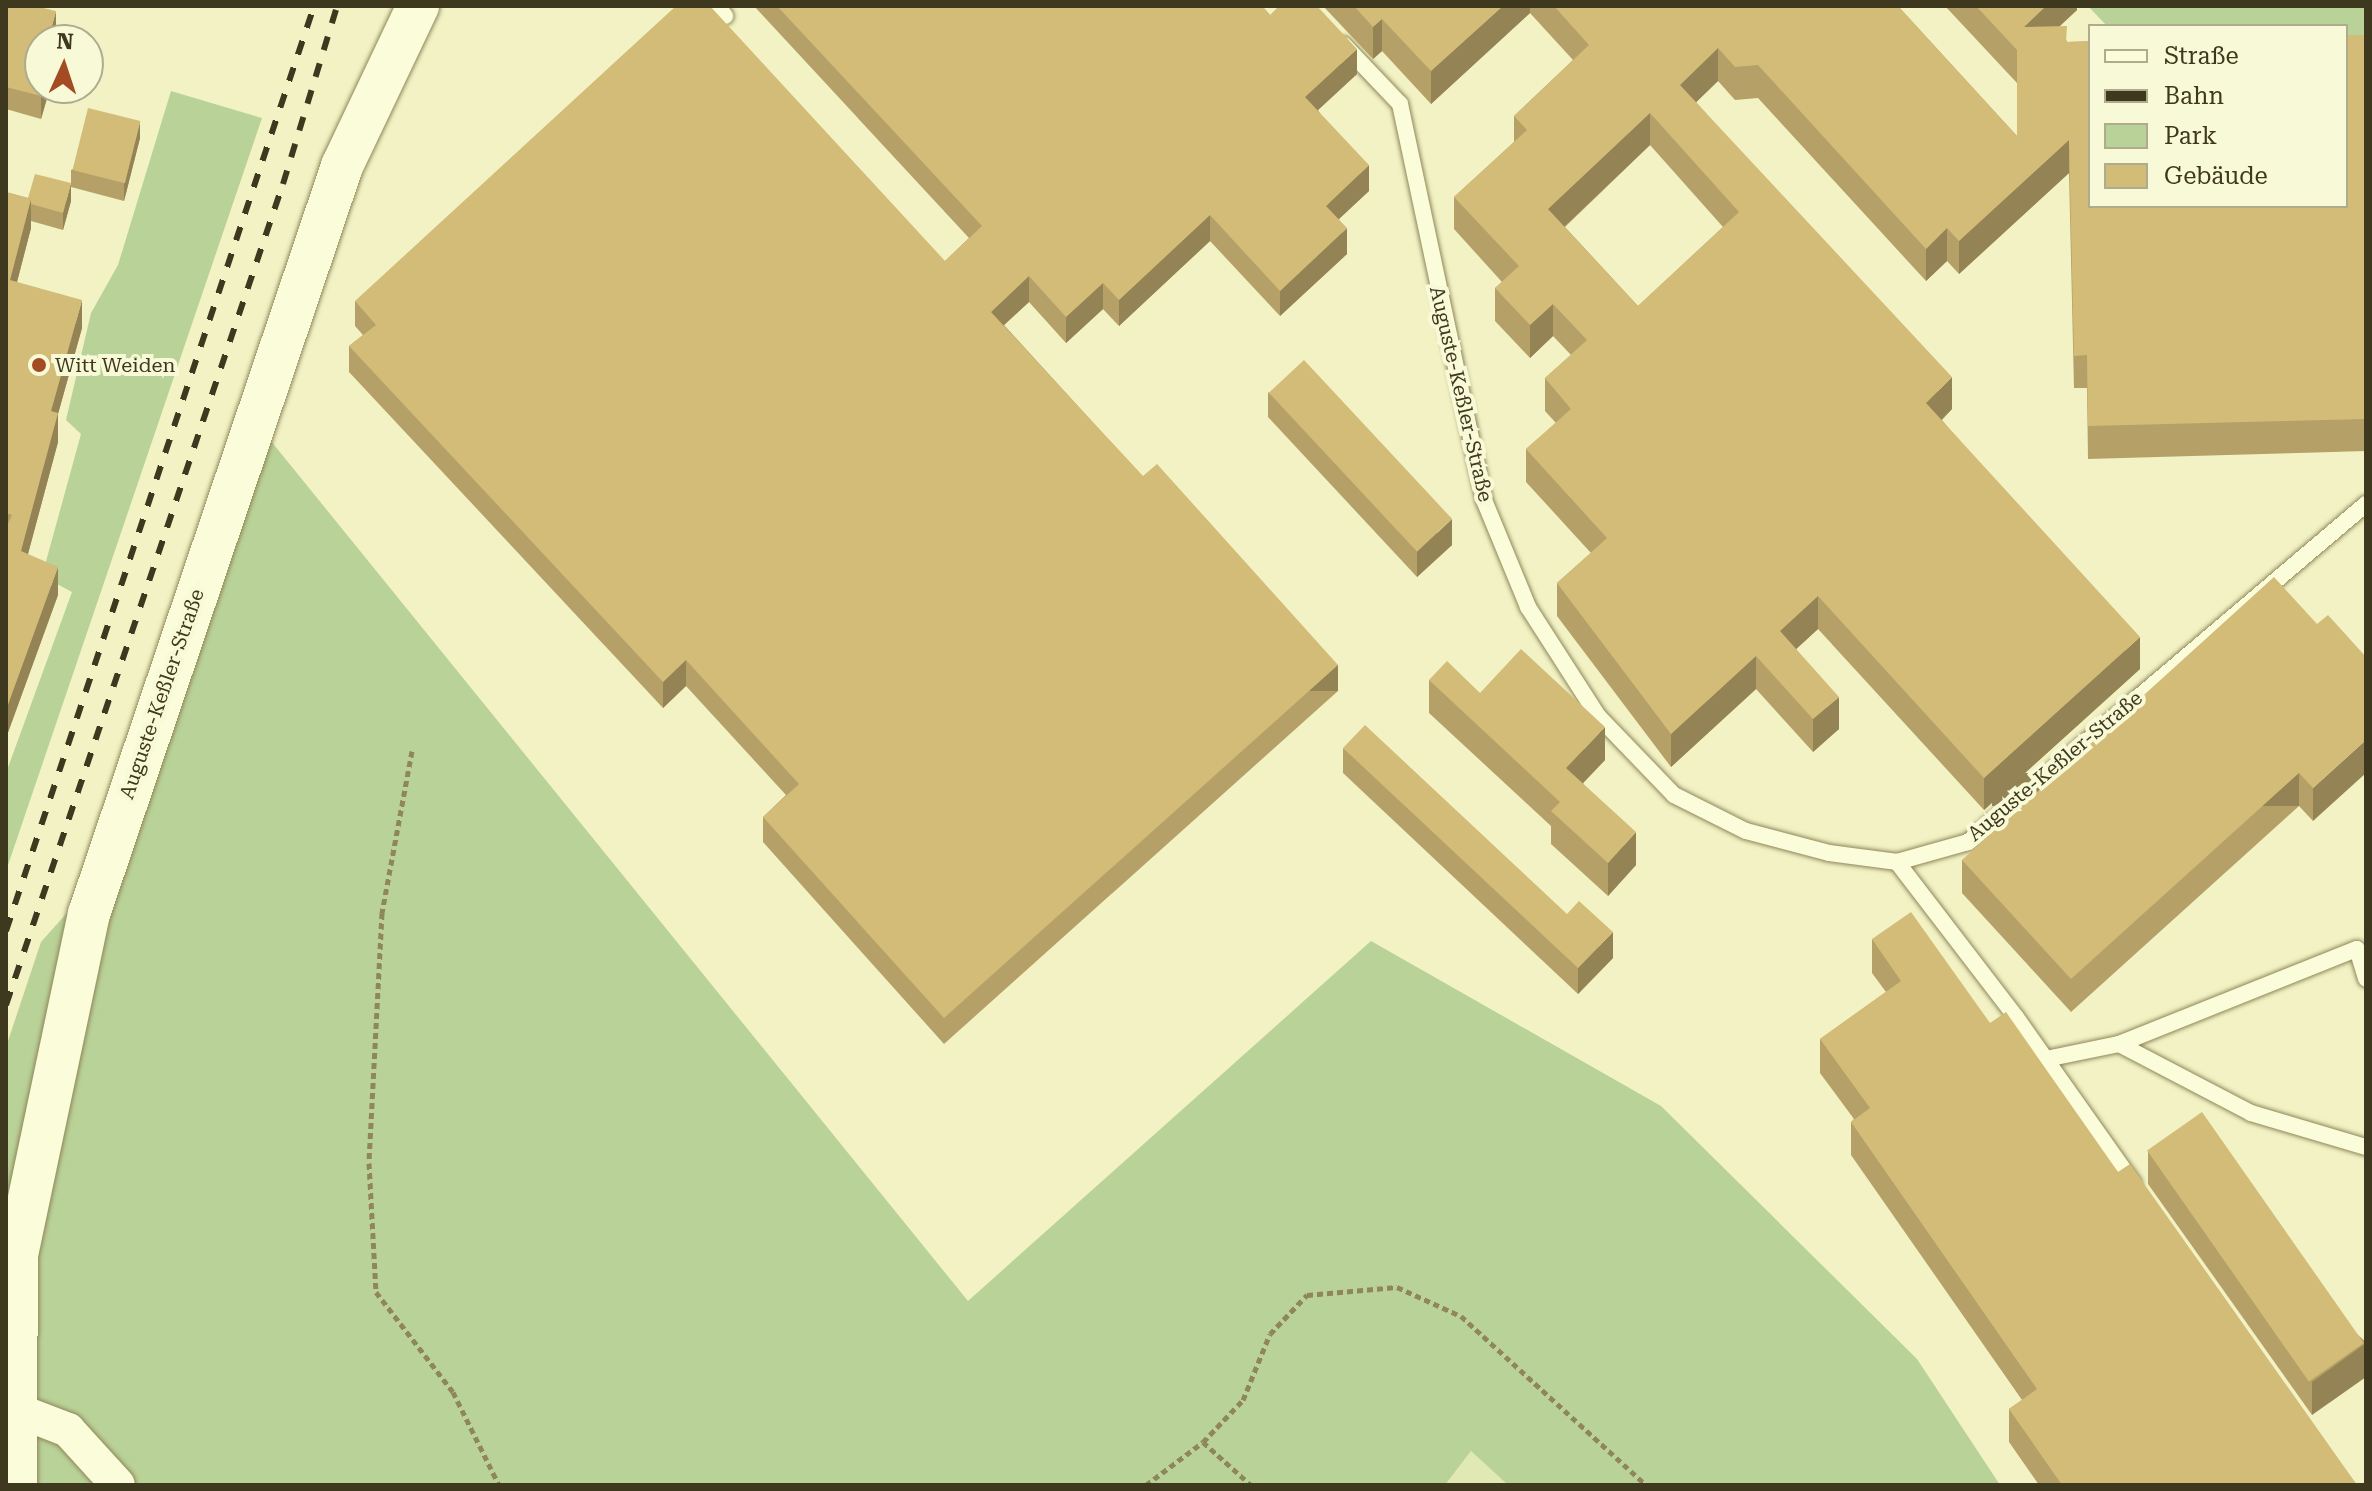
<!DOCTYPE html>
<meta charset="utf-8">
<style>
body{margin:0}
#map{position:relative;width:2372px;height:1491px;overflow:hidden;background:#f2f2c5;font-family:"Roboto Serif",serif}
div>[style]{position:absolute}
.farmland>*{inset:0;background:#e0e9b2}
.green>*{inset:0;background:#b9d298}
.path>*{height:5px;margin-top:-2.5px;transform-origin:0;background:repeating-linear-gradient(90deg,#8f8759 0 6px,transparent 0 10px)}
.roads{filter:drop-shadow(0 0 2px #8f8759) drop-shadow(0 0 2px #8f8759)}
.service>*{height:16px;margin:-8px;padding:0 8px;transform-origin:8px;border-radius:8px;background:#fbfcda}
.minor>*{height:34px;margin:-17px;padding:0 17px;transform-origin:17px;border-radius:17px;background:#fbfcda}
.tertiary>*{height:42px;margin:-21px;padding:0 21px;transform-origin:21px;border-radius:21px;background:#fbfcda}
.rail>*{height:6px;margin-top:-3px;transform-origin:0;background:repeating-linear-gradient(90deg,#3e381e 0 14px,transparent 0 28px)}
.wall>*{inset:0;background:#b5a167}
.shaded-wall>*{inset:0;background:#948354;transform-origin:0 0}
.building>*{inset:0;background:#d3bb78;transform-origin:0 0}
.dots>*{width:22px;height:22px;translate:-50% -50%;box-sizing:border-box;border:4px solid #f8f9d6;border-radius:50%}
span{translate:-50% -50%;white-space:nowrap;text-align:center;line-height:1.15;-webkit-text-stroke:8px #f8f9d6;paint-order:stroke}
.poi-label{font-size:20px;color:#3e381e}
.left{translate:0 -50%;text-align:left}
.street-label{font-size:20px;color:#3e381e}
.frame{position:absolute;inset:0;border:8px solid #3e381e;pointer-events:none}
.legend{position:absolute;left:2088px;top:24px;width:260px;height:184px;box-sizing:border-box;background:#f8f9d6;border:2px solid #aeac8c;margin:0;padding:10px 14px;list-style:none;font-size:24px;color:#3e381e}
.legend li{display:flex;align-items:center;gap:16px;height:40px}
.legend b{width:40px;border:2px solid #aeac8c}
.north{position:absolute;left:24px;top:24px;width:80px;height:80px;box-sizing:border-box;background:#f8f9d6;border:2px solid #aeac8c;border-radius:50%;rotate:3deg;font-size:22px;font-weight:700;line-height:32px;text-align:center;color:#3e381e}
.north::after{content:'';display:block;margin:auto;width:28px;height:36px;background:#a44b23;clip-path:polygon(50% 0,100% 100%,50% 72%,0 100%)}
</style>
<div id="map">
<div class="farmland">
<i style="clip-path:polygon(1471px 1451px,1508px 1485px,1445px 1485px)"></i>
</div>
<div class="green">
<i style="clip-path:polygon(2088px 6px,2366px 6px,2366px 46px,2346px 46px,2346px 26px,2107px 26px)"></i>
<i style="clip-path:polygon(171px 91px,262px 118px,6px 871px,6px 773px,72px 592px,42px 576px,81px 434px,66px 420px,91px 313px,118px 265px)"></i>
<i style="clip-path:polygon(262px 430px,968px 1301px,1371px 941px,1661px 1106px,1917px 1359px,2000px 1485px,1508px 1485px,1471px 1451px,1445px 1485px,27px 1485px,32px 1260px,104px 916px)"></i>
<i style="clip-path:polygon(74px 905px,6px 1351px,6px 1047px,41px 942px)"></i>
</div>
<div class="path">
<i style="left:412px;top:751px;width:165px;rotate:100.5deg"></i>
<i style="left:382px;top:913px;width:250px;rotate:93deg"></i>
<i style="left:369px;top:1163px;width:129px;rotate:86.9deg"></i>
<i style="left:376px;top:1292px;width:126px;rotate:52.4deg"></i>
<i style="left:453px;top:1392px;width:104px;rotate:63.7deg"></i>
<i style="left:1203px;top:1442px;width:58px;rotate:-46.4deg"></i>
<i style="left:1243px;top:1400px;width:71px;rotate:-67.8deg"></i>
<i style="left:1270px;top:1334px;width:54px;rotate:-46.5deg"></i>
<i style="left:1307px;top:1295px;width:90px;rotate:-5.1deg"></i>
<i style="left:1397px;top:1287px;width:70px;rotate:24.4deg"></i>
<i style="left:1461px;top:1316px;width:251px;rotate:42.4deg"></i>
<i style="left:1146px;top:1485px;width:71px;rotate:-37deg"></i>
<i style="left:1203px;top:1442px;width:64px;rotate:41.9deg"></i>
</div>
<div class="roads">
<div class="service">
<i style="left:717px;top:6px;width:13px;rotate:51deg"></i>
<i style="left:1344px;top:45px;width:81px;rotate:46.5deg"></i>
<i style="left:1400px;top:104px;width:405px;rotate:78deg"></i>
<i style="left:1484px;top:500px;width:116px;rotate:67.6deg"></i>
<i style="left:1528px;top:607px;width:130px;rotate:57.3deg"></i>
<i style="left:1598px;top:716px;width:110px;rotate:46.1deg"></i>
<i style="left:1674px;top:795px;width:80px;rotate:26.6deg"></i>
<i style="left:1746px;top:831px;width:86px;rotate:14.8deg"></i>
<i style="left:1829px;top:853px;width:69px;rotate:7.5deg"></i>
<i style="left:1897px;top:862px;width:74px;rotate:-15.7deg"></i>
<i style="left:1968px;top:842px;width:522px;rotate:-40.34deg"></i>
<i style="left:1897px;top:862px;width:195px;rotate:52.5deg"></i>
<i style="left:2016px;top:1017px;width:204px;rotate:54.8deg"></i>
<i style="left:2119px;top:1044px;width:149px;rotate:27.6deg"></i>
<i style="left:2251px;top:1113px;width:120px;rotate:16.5deg"></i>
<i style="left:2046px;top:1059px;width:75px;rotate:-11.6deg"></i>
<i style="left:2119px;top:1044px;width:256px;rotate:-21.8deg"></i>
<i style="left:2357px;top:949px;width:31px;rotate:73deg"></i>
</div>
<div class="minor">
<i style="left:19px;top:1411px;width:53px;rotate:21.2deg"></i>
<i style="left:68px;top:1430px;width:74px;rotate:47.7deg"></i>
</div>
<div class="tertiary">
<i style="left:16px;top:1485px;width:230px;rotate:-89.8deg"></i>
<i style="left:17px;top:1255px;width:349px;rotate:-78.1deg"></i>
<i style="left:89px;top:914px;width:790px;rotate:-71.31deg"></i>
<i style="left:342px;top:166px;width:177px;rotate:-64.6deg"></i>
</div>
</div>
<div class="rail">
<i style="left:6px;top:931px;width:975px;rotate:-71.58deg"></i>
<i style="left:6px;top:1005px;width:866px;rotate:-71.36deg"></i>
<i style="left:283px;top:184px;width:186px;rotate:-73.1deg"></i>
</div>
<div class="wall">
<i style="clip-path:polygon(6px 6px,56px 34px,40px 40px,50px 88px,41px 119px,6px 109px)"></i>
<i style="clip-path:polygon(754px 6px,1262px 6px,1270px 15px,1357px 74px,1318px 110px,1369px 191px,1339px 219px,1347px 254px,1280px 316px,1210px 241px,1119px 326px,1103px 309px,1066px 343px,1029px 302px,1004px 325px,1338px 691px,944px 1044px,763px 842px,763px 817px,786px 795px,686px 686px,663px 708px,349px 372px,349px 346px,363px 335px,355px 326px,355px 301px,945px 261px,969px 238px)"></i>
<i style="clip-path:polygon(evenodd,1323px 6px,1898px 6px,2017px 136px,2017px 83px,1945px 6px,2077px 6px,2077px 10px,2060px 26px,2067px 42px,2366px 35px,2366px 451px,2088px 459px,2087px 388px,2074px 388px,2069px 173px,1959px 274px,1947px 261px,1926px 281px,1758px 98px,1735px 100px,1718px 81px,1696px 102px,1952px 409px,1942px 420px,2140px 669px,1984px 810px,1818px 629px,1796px 649px,1839px 729px,1813px 752px,1756px 689px,1671px 767px,1557px 616px,1557px 583px,1591px 553px,1526px 482px,1526px 449px,1556px 423px,1545px 411px,1545px 378px,1571px 355px,1553px 336px,1530px 358px,1495px 321px,1495px 288px,1502px 282px,1454px 229px,1454px 197px,1514px 142px,1514px 116px,1573px 60px,1530px 13px,1431px 104px,1382px 51px,1373px 59px,1323px 6px,1650px 145px,1723px 227px,1638px 306px,1565px 227px,1650px 145px)"></i>
<i style="clip-path:polygon(140px 138px,124px 201px,71px 187px,71px 170px)"></i>
<i style="clip-path:polygon(6px 192px,28px 198px,71px 201px,63px 230px,31px 221px,31px 228px,17px 282px,82px 328px,58px 414px,58px 442px,28px 554px,58px 595px,6px 738px)"></i>
<i style="clip-path:polygon(1268px 392px,1452px 545px,1417px 577px,1268px 417px)"></i>
<i style="clip-path:polygon(2317px 624px,2313px 821px,2299px 806px,2071px 1012px,1962px 893px,1962px 860px)"></i>
<i style="clip-path:polygon(1429px 680px,1480px 693px,1605px 760px,1583px 783px,1636px 865px,1608px 896px,1551px 844px,1551px 826px,1429px 713px)"></i>
<i style="clip-path:polygon(1343px 748px,1613px 958px,1578px 994px,1343px 773px)"></i>
<i style="clip-path:polygon(1872px 939px,1990px 1023px,2118px 1172px,2357px 1485px,2039px 1485px,2009px 1442px,2009px 1409px,2022px 1400px,1851px 1155px,1851px 1122px,1854px 1119px,1820px 1073px,1820px 1039px,1886px 992px,1872px 973px)"></i>
<i style="clip-path:polygon(2148px 1151px,2366px 1342px,2312px 1415px,2148px 1184px)"></i>
</div>
<div class="shaded-wall">
<i style="clip-path:polygon(1503px 6px,1530px 6px,1530px 13px,1431px 104px,1431px 71px)"></i>
<i style="clip-path:polygon(2046px 6px,2077px 6px,2077px 10px,2024px 59px,2024px 27px)"></i>
<i style="clip-path:polygon(56px 11px,56px 34px,54px 40px,48px 40px)"></i>
<i style="clip-path:polygon(1382px 19px,1382px 51px,1373px 59px,1373px 27px)"></i>
<i style="clip-path:polygon(1718px 48px,1718px 81px,1680px 118px,1680px 85px)"></i>
<i style="clip-path:polygon(1357px 49px,1357px 74px,1305px 122px,1305px 97px)"></i>
<i style="clip-path:polygon(44px 88px,50px 88px,41px 119px,41px 96px)"></i>
<i style="clip-path:polygon(1650px 113px,1650px 145px,1548px 242px,1548px 209px)"></i>
<i style="clip-path:polygon(140px 121px,140px 138px,124px 201px,124px 184px)"></i>
<i style="clip-path:polygon(2069px 140px,2069px 173px,1959px 274px,1959px 241px)"></i>
<i style="clip-path:polygon(1369px 165px,1369px 191px,1326px 231px,1326px 206px)"></i>
<i style="clip-path:polygon(71px 183px,71px 201px,63px 230px,63px 213px)"></i>
<i style="clip-path:polygon(31px 199px,31px 228px,10px 309px,10px 280px)"></i>
<i style="clip-path:polygon(1210px 215px,1210px 241px,1119px 326px,1119px 300px)"></i>
<i style="clip-path:polygon(1347px 228px,1347px 254px,1280px 316px,1280px 291px)"></i>
<i style="clip-path:polygon(1947px 228px,1947px 261px,1926px 281px,1926px 249px)"></i>
<i style="clip-path:polygon(1029px 276px,1029px 302px,991px 337px,991px 312px)"></i>
<i style="clip-path:polygon(1103px 283px,1103px 309px,1066px 343px,1066px 317px)"></i>
<i style="clip-path:polygon(82px 300px,82px 328px,58px 414px,58px 442px,21px 580px,21px 551px,51px 411px)"></i>
<i style="clip-path:polygon(1553px 304px,1553px 336px,1530px 358px,1530px 325px)"></i>
<i style="clip-path:polygon(1952px 377px,1952px 409px,1926px 435px,1926px 403px)"></i>
<i style="clip-path:polygon(1452px 519px,1452px 545px,1417px 577px,1417px 552px)"></i>
<i style="clip-path:polygon(58px 567px,58px 595px,6px 738px,6px 710px)"></i>
<i style="clip-path:polygon(1818px 596px,1818px 629px,1780px 664px,1780px 631px)"></i>
<i style="clip-path:polygon(2140px 637px,2140px 669px,1984px 810px,1984px 778px)"></i>
<i style="clip-path:polygon(1756px 656px,1756px 689px,1671px 767px,1671px 734px)"></i>
<i style="clip-path:polygon(686px 660px,686px 686px,663px 708px,663px 682px)"></i>
<i style="left:1338px;top:665px;width:26px;height:529px;rotate:90deg"></i>
<i style="clip-path:polygon(1839px 697px,1839px 729px,1813px 752px,1813px 719px)"></i>
<i style="clip-path:polygon(1605px 727px,1605px 760px,1566px 801px,1566px 768px)"></i>
<i style="clip-path:polygon(2366px 740px,2366px 773px,2313px 821px,2313px 788px)"></i>
<i style="left:2299px;top:773px;width:33px;height:307px;rotate:90deg"></i>
<i style="clip-path:polygon(1636px 832px,1636px 865px,1608px 896px,1608px 863px)"></i>
<i style="clip-path:polygon(1613px 932px,1613px 958px,1578px 994px,1578px 968px)"></i>
<i style="clip-path:polygon(2366px 1343px,2366px 1377px,2312px 1415px,2312px 1382px)"></i>
</div>
<div class="building">
<i style="clip-path:polygon(6px 6px,35px 6px,56px 11px,48px 40px,40px 40px,40px 88px,44px 88px,41px 96px,6px 87px)"></i>
<i style="clip-path:polygon(676px 6px,710px 6px,945px 261px,982px 226px,777px 6px,1262px 6px,1270px 15px,1279px 6px,1317px 6px,1357px 49px,1305px 97px,1369px 165px,1326px 206px,1347px 228px,1280px 291px,1210px 215px,1119px 300px,1103px 283px,1066px 317px,1029px 276px,991px 312px,1143px 476px,1157px 464px,1338px 665px,944px 1018px,763px 817px,799px 784px,686px 660px,663px 682px,349px 346px,376px 325px,355px 301px)"></i>
<i style="clip-path:polygon(1354px 6px,1503px 6px,1431px 71px,1382px 19px,1373px 27px)"></i>
<i style="clip-path:polygon(evenodd,1554px 6px,1898px 6px,2017px 136px,2017px 50px,1976px 6px,2046px 6px,2024px 27px,2067px 26px,2066px 42px,2090px 41px,2090px 206px,2346px 206px,2346px 35px,2366px 35px,2366px 419px,2088px 426px,2087px 355px,2074px 356px,2069px 140px,1959px 241px,1947px 228px,1926px 249px,1758px 65px,1735px 67px,1718px 48px,1680px 85px,1952px 377px,1926px 403px,2140px 637px,1984px 778px,1818px 596px,1780px 631px,1839px 697px,1813px 719px,1756px 656px,1671px 734px,1557px 583px,1607px 538px,1526px 449px,1571px 409px,1545px 378px,1587px 340px,1553px 304px,1530px 325px,1495px 288px,1519px 266px,1454px 197px,1527px 130px,1514px 116px,1589px 45px,1554px 6px,1650px 113px,1739px 212px,1638px 306px,1548px 209px,1650px 113px)"></i>
<i style="left:88px;top:108px;width:54px;height:64px;rotate:14deg"></i>
<i style="clip-path:polygon(35px 174px,71px 183px,63px 213px,31px 204px,31px 199px,28px 198px)"></i>
<i style="clip-path:polygon(6px 192px,31px 199px,10px 280px,82px 300px,51px 411px,58px 413px,21px 551px,58px 567px,6px 710px,6px 528px,12px 515px,6px 513px)"></i>
<i style="left:1304px;top:360px;width:217px;height:48px;rotate:47deg"></i>
<i style="clip-path:polygon(2274px 577px,2317px 624px,2328px 615px,2366px 657px,2366px 740px,2313px 788px,2299px 773px,2071px 979px,1962px 860px)"></i>
<i style="clip-path:polygon(1521px 649px,1605px 727px,1566px 768px,1636px 832px,1608px 863px,1551px 811px,1560px 802px,1429px 680px,1447px 661px,1480px 693px)"></i>
<i style="clip-path:polygon(1365px 725px,1567px 914px,1579px 901px,1613px 932px,1578px 968px,1343px 748px)"></i>
<i style="clip-path:polygon(1911px 912px,1990px 1023px,2006px 1012px,2118px 1172px,2130px 1164px,2357px 1485px,2062px 1485px,2009px 1409px,2037px 1389px,1851px 1122px,1870px 1108px,1820px 1039px,1901px 981px,1872px 939px)"></i>
<i style="left:2202px;top:1112px;width:282px;height:67px;rotate:55deg"></i>
</div>
<div class="dots">
<i style="left:39px;top:365px;background:#a44b23"></i>
</div>
<div class="poi-label">
<span class="left" style="left:55px;top:365px">Witt Weiden</span>
</div>
<div class="street-label">
<span style="left:1461px;top:394px;rotate:77deg">Auguste-Keßler-Straße</span>
<span style="left:162px;top:694px;rotate:-71deg">Auguste-Keßler-Straße</span>
<span style="left:2055px;top:766px;rotate:-40deg">Auguste-Keßler-Straße</span>
</div>
<div class="frame"></div>
<ul class="legend">
<li><b style="height:10px;background:#fbfcda"></b>Straße</li>
<li><b style="height:10px;background:#3e381e"></b>Bahn</li>
<li><b style="height:22px;background:#b9d298"></b>Park</li>
<li><b style="height:22px;background:#d3bb78"></b>Gebäude</li>
</ul>
<div class="north">N</div>
</div>
